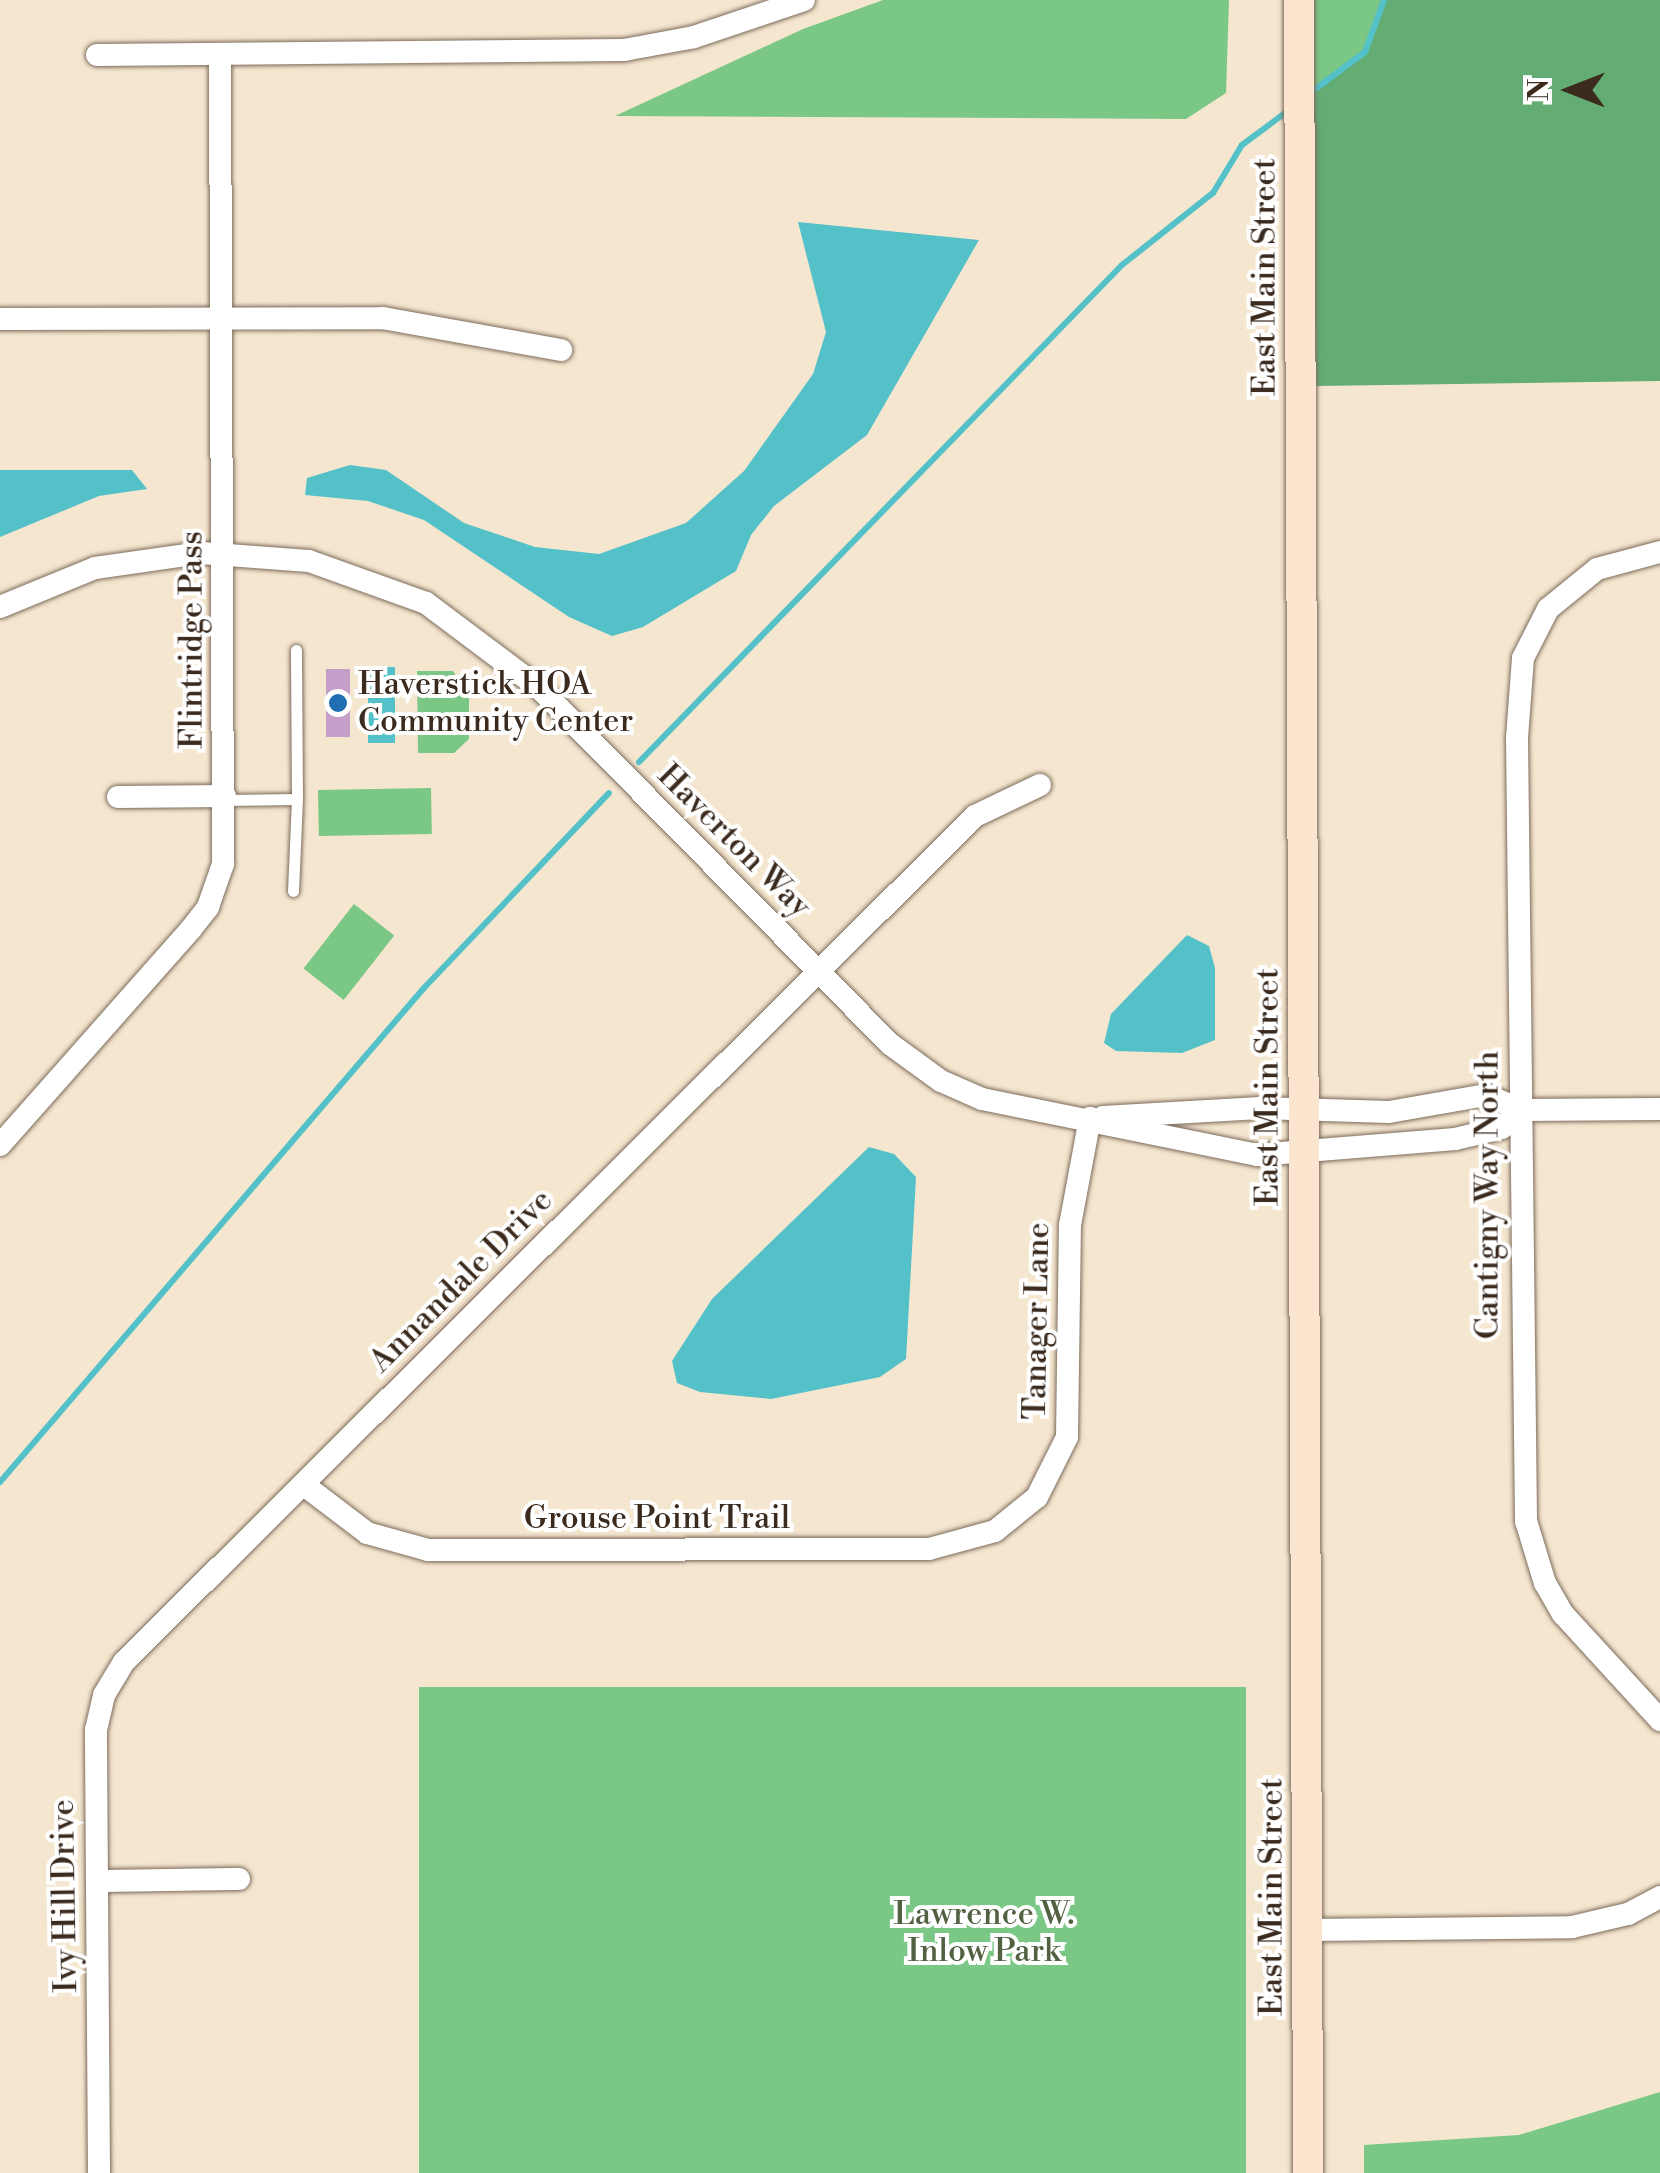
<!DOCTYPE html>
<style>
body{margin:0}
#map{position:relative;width:1660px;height:2173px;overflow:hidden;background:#f5e6cf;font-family:"Libre Bodoni",serif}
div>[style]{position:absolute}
.green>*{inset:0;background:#7ac786;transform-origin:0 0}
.forest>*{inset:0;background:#63ac73}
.water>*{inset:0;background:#54c1c9;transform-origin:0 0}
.stream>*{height:6px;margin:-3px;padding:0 3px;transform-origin:3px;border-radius:3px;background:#54c1c9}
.building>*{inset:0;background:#c59fca;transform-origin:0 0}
.roads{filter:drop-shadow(0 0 2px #7c6c5c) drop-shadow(0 0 2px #7c6c5c)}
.lane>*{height:11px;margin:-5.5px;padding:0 5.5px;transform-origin:5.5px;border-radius:5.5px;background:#fff}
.street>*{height:22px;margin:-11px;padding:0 11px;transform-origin:11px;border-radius:11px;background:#fff}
.secondary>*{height:30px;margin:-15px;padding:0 15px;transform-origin:15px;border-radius:15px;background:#fbe5cf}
.dots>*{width:28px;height:28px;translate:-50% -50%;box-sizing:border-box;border:5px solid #fff;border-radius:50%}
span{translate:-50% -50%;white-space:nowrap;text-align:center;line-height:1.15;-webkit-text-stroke:8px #fff;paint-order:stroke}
.street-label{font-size:32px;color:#3b2a1e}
.poi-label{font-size:32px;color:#3b2a1e}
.left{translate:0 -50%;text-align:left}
.park-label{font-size:32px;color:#516142}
.north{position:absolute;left:1520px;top:40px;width:100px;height:100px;-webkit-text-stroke:8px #fff;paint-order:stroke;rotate:270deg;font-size:28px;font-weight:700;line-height:40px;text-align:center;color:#3b2a1e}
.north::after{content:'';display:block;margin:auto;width:35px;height:45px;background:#3b2a1e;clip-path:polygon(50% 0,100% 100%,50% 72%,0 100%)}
</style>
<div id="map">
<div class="green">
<i style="clip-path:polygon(883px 0,1229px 0,1226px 93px,1186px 119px,615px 116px,803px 29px)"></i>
<i style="clip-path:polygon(1311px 0,1384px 0,1365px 52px,1312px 91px)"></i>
<i style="clip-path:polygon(417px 671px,453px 671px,469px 697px,469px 739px,454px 753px,418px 753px)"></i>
<i style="left:431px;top:788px;width:46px;height:113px;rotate:89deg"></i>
<i style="left:354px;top:904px;width:51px;height:82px;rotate:38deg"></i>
<i style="left:1246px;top:1687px;width:486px;height:827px;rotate:90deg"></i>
<i style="clip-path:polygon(1660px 2092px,1660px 2173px,1364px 2173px,1364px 2145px,1519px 2135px)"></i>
</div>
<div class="forest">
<i style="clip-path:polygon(1384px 0,1660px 0,1660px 381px,1316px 386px,1312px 91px,1360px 57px)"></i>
</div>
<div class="water">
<i style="clip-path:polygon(798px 222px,979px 240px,867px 435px,774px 506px,751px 535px,736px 571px,643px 627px,612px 636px,569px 617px,424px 520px,368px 501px,305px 495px,307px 478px,350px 465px,386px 470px,464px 523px,535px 547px,599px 554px,686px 523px,744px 471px,813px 374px,826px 332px)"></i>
<i style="clip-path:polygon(0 470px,132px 470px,147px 489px,99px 496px,0 537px)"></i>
<i style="left:395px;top:667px;width:76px;height:27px;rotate:90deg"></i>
<i style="clip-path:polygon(1187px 935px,1209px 946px,1215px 968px,1215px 1040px,1182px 1053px,1116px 1051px,1104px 1043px,1111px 1014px)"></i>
<i style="clip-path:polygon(869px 1147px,894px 1154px,916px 1177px,906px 1359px,880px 1377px,771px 1399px,700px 1392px,677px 1383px,672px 1361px,712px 1299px)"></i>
</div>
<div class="stream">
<i style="left:1310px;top:93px;width:69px;rotate:-36.7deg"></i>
<i style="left:1365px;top:52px;width:55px;rotate:-69.9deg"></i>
<i style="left:639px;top:762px;width:693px;rotate:-45.82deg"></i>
<i style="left:1122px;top:265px;width:116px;rotate:-38.4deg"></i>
<i style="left:1213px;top:193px;width:56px;rotate:-58.9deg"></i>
<i style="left:1242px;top:145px;width:59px;rotate:-36.7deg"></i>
<i style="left:0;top:1482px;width:650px;rotate:-49.37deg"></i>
<i style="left:423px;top:989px;width:270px;rotate:-46.5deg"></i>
</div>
<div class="building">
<i style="left:326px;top:669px;width:24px;height:68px"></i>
</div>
<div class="roads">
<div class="lane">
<i style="left:225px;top:800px;width:72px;rotate:-0.8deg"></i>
<i style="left:297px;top:799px;width:149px;rotate:-90.4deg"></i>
<i style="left:293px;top:891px;width:92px;rotate:-87.5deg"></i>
</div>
<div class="street">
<i style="left:97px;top:55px;width:527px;rotate:-0.54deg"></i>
<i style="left:624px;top:50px;width:71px;rotate:-10.5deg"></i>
<i style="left:694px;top:37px;width:116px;rotate:-18.6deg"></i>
<i style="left:0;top:319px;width:383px;rotate:-0.1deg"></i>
<i style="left:383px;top:318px;width:181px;rotate:10.2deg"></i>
<i style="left:1660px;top:552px;width:65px;rotate:164.9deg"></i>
<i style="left:1597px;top:569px;width:63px;rotate:140.8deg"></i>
<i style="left:1548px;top:609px;width:55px;rotate:117deg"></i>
<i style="left:1523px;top:658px;width:80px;rotate:94.3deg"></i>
<i style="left:1517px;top:738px;width:783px;rotate:89.34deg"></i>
<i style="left:1526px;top:1521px;width:65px;rotate:73deg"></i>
<i style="left:1545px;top:1583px;width:36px;rotate:60deg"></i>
<i style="left:1563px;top:1614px;width:144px;rotate:47.5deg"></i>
<i style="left:0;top:607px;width:103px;rotate:-22.3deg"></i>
<i style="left:95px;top:568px;width:107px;rotate:-8.1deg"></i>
<i style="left:201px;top:553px;width:108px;rotate:4.2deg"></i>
<i style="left:309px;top:561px;width:124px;rotate:19.7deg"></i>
<i style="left:426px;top:603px;width:140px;rotate:36.9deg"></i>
<i style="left:538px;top:687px;width:501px;rotate:45.4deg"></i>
<i style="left:890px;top:1044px;width:63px;rotate:36deg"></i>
<i style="left:941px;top:1081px;width:45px;rotate:23.7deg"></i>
<i style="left:982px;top:1099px;width:281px;rotate:11.5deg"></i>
<i style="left:1257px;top:1155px;width:199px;rotate:-4.6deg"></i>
<i style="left:1455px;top:1139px;width:48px;rotate:-13.2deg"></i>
<i style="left:1502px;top:1128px;width:26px;rotate:-43deg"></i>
<i style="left:118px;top:797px;width:107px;rotate:-0.5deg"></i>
<i style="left:1103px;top:1117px;width:157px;rotate:-3.3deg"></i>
<i style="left:1260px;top:1108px;width:129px;rotate:1.8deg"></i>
<i style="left:1389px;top:1112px;width:98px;rotate:-9.9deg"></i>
<i style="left:1486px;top:1095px;width:38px;rotate:23deg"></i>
<i style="left:1521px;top:1110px;width:139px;rotate:-0.4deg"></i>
<i style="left:0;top:1145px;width:288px;rotate:-48.5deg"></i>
<i style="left:191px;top:929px;width:28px;rotate:-52deg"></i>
<i style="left:208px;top:907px;width:46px;rotate:-70.8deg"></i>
<i style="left:223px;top:864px;width:810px;rotate:-90.21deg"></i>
<i style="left:304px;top:1485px;width:79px;rotate:37.3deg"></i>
<i style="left:367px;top:1533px;width:63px;rotate:15.6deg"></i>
<i style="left:428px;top:1550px;width:501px;rotate:-0.11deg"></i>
<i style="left:929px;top:1549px;width:68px;rotate:-15.3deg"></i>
<i style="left:995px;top:1531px;width:54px;rotate:-39deg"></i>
<i style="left:1037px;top:1497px;width:67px;rotate:-63.4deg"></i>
<i style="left:1067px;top:1437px;width:212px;rotate:-89.2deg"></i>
<i style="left:1070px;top:1225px;width:109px;rotate:-79.4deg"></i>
<i style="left:97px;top:1881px;width:142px;rotate:-0.8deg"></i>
<i style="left:1307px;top:1930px;width:265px;rotate:-0.6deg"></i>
<i style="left:1572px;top:1927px;width:57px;rotate:-13.1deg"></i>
<i style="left:1628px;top:1914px;width:36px;rotate:-28deg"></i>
<i style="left:99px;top:2173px;width:443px;rotate:-90.4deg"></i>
<i style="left:96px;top:1730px;width:36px;rotate:-77deg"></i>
<i style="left:104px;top:1695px;width:39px;rotate:-59deg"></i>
<i style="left:124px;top:1662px;width:1200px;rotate:-44.83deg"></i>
<i style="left:975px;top:816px;width:72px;rotate:-25.5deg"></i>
</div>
<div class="secondary">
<i style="left:1299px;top:0;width:2173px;rotate:89.76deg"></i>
</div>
</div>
<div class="dots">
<i style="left:338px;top:703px;background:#1f6fb2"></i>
</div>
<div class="street-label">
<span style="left:1265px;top:277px;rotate:-90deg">East Main Street</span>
<span style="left:192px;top:640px;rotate:-90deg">Flintridge Pass</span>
<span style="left:734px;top:841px;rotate:45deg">Haverton Way</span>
<span style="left:1268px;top:1087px;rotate:-90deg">East Main Street</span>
<span style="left:1488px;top:1195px;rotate:-90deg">Cantigny Way North</span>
<span style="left:461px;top:1281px;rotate:-45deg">Annandale Drive</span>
<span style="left:1037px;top:1321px;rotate:-89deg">Tanager Lane</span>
<span style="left:657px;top:1518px">Grouse Point Trail</span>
<span style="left:65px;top:1896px;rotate:-91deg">Ivy Hill Drive</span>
<span style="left:1272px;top:1897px;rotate:-90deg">East Main Street</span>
</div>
<div class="poi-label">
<span class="left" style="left:358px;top:703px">Haverstick HOA<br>Community Center</span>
</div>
<div class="park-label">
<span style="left:984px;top:1933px">Lawrence W.<br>Inlow Park</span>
</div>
<div class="north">N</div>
</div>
